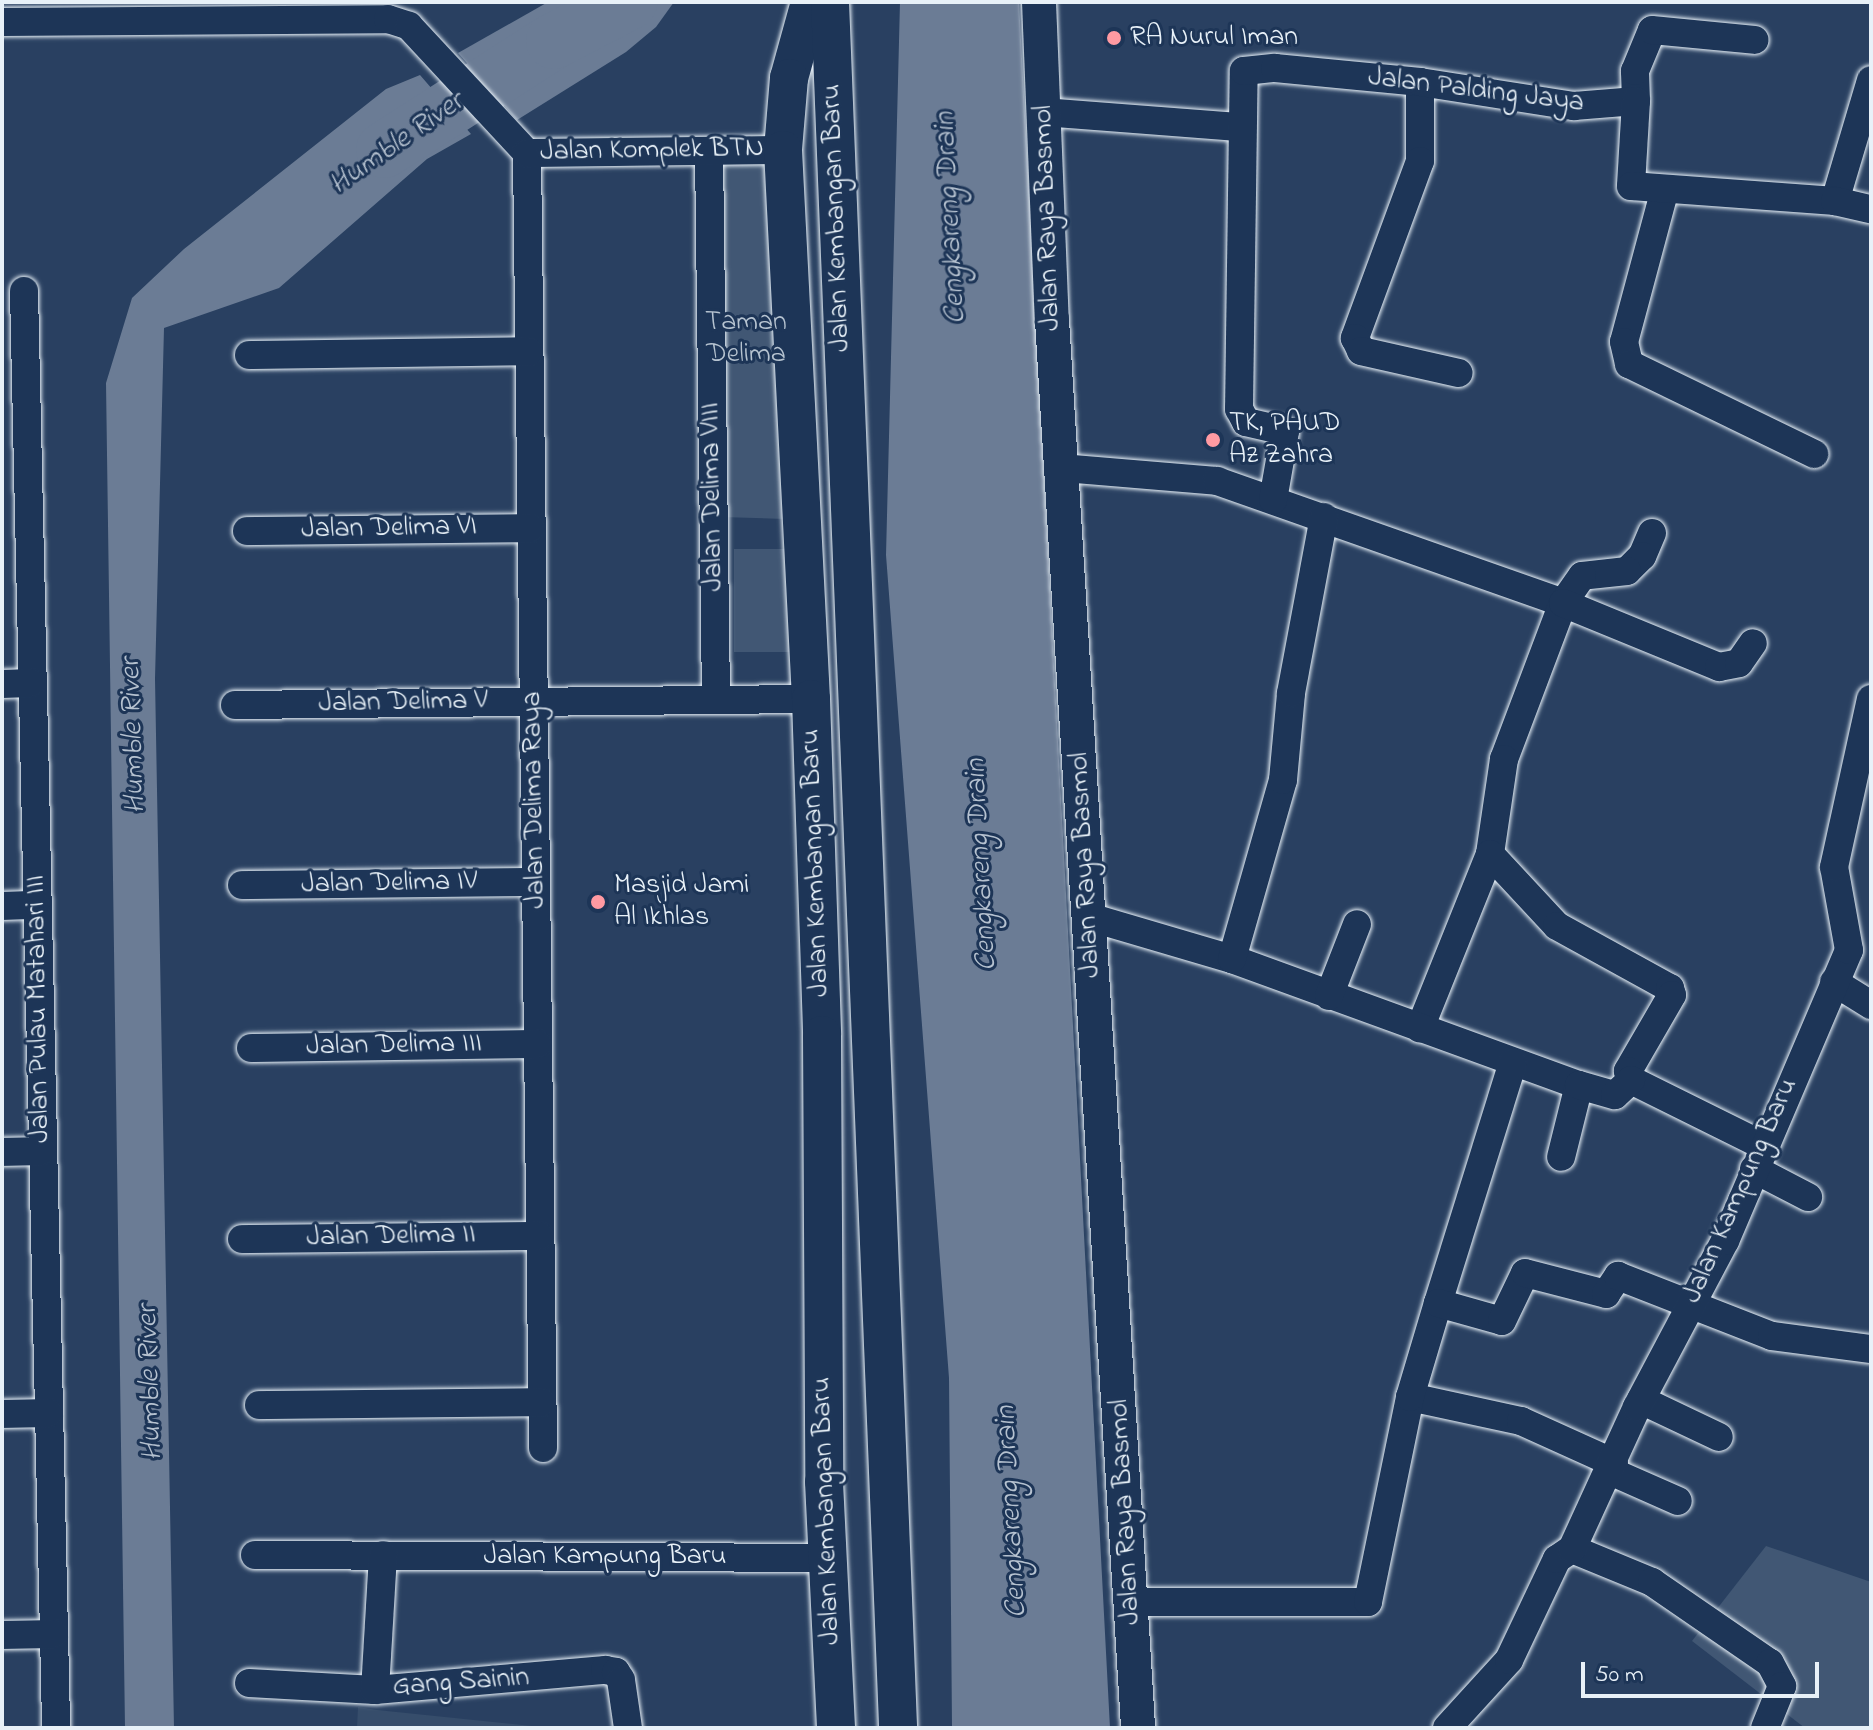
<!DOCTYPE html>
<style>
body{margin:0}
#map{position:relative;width:1873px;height:1730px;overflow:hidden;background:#294061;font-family:"Indie Flower",sans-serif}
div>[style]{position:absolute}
.built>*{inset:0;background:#364d6b}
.green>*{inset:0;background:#415774;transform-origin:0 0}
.water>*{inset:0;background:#6b7c95}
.river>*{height:56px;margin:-28px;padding:0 28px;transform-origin:28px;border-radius:28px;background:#6b7c95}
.roads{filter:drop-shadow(0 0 2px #e8f1f8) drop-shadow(0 0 2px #e8f1f8)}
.minor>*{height:28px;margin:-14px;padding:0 14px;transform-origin:14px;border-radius:14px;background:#1d3557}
.tertiary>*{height:34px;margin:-17px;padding:0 17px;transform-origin:17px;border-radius:17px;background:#1d3557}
.secondary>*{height:38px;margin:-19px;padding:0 19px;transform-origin:19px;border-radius:19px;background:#1d3557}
.dots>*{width:22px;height:22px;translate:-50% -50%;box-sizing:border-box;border:4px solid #1d3557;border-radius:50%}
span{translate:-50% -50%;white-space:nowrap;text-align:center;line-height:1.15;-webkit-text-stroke:6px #1d3557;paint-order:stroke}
.poi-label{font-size:28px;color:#e8f1f8}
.left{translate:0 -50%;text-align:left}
.street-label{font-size:28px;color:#e8f1f8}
.park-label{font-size:28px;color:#b6c3d0}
.water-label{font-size:30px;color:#b6c2d0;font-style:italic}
.frame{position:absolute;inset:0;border:4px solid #e8f1f8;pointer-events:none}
.scale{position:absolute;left:1581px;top:1662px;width:238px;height:36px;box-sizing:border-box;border:4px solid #e8f1f8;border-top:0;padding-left:10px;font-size:24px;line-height:28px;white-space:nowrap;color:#e8f1f8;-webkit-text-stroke:6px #1d3557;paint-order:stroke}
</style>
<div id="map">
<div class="built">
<i style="clip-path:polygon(358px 1707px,377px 1710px,551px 1728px,357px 1728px)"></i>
</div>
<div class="green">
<i style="clip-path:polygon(763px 161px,779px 336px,785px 519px,721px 517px,710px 167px)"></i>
<i style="left:734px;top:549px;width:59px;height:103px"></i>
<i style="clip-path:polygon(1766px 1546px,1871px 1582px,1871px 1728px,1805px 1728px,1692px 1641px)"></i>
</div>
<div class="water">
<i style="clip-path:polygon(548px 2px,674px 2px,656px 27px,626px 52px,517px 120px,458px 53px)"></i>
<i style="clip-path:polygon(900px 2px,1019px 2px,1110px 1728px,952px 1728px,949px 1378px,886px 555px)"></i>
<i style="clip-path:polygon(420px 75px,471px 134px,427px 159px,279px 288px,164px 328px,155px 679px,174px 1728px,125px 1728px,106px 383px,132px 298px,184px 249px,386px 89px)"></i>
</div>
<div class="river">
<i style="left:384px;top:150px;width:202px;rotate:-32.7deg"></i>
<i style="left:554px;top:41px;width:85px;rotate:-27.5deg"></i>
</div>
<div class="roads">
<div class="minor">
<i style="left:2px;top:22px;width:386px;rotate:-0.4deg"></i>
<i style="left:388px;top:19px;width:22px;rotate:18deg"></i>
<i style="left:409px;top:26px;width:173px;rotate:47.1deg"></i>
<i style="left:527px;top:153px;width:1295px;rotate:89.29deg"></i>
<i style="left:1420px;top:82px;width:79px;rotate:90deg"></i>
<i style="left:1420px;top:161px;width:189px;rotate:110.2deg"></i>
<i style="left:1355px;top:338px;width:14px;rotate:65deg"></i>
<i style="left:1361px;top:351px;width:100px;rotate:12.7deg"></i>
<i style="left:1636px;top:101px;width:30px;rotate:-92deg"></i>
<i style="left:1635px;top:71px;width:44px;rotate:-67.5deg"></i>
<i style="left:1652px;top:30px;width:103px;rotate:5.5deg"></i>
<i style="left:1044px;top:112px;width:197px;rotate:4.4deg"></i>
<i style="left:709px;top:151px;width:549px;rotate:89.27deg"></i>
<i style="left:527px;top:153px;width:256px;rotate:-0.7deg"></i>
<i style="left:1665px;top:189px;width:158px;rotate:105deg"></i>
<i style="left:1624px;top:342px;width:23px;rotate:77deg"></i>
<i style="left:1629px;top:364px;width:206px;rotate:25.9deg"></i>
<i style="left:1835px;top:201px;width:126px;rotate:-73.4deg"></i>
<i style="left:24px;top:291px;width:1437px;rotate:88.72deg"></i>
<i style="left:249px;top:355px;width:280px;rotate:-0.8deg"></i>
<i style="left:1063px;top:468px;width:155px;rotate:4.8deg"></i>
<i style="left:1217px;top:481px;width:367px;rotate:19.4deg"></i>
<i style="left:1563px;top:603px;width:167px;rotate:110.7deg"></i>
<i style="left:1504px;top:759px;width:96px;rotate:98.4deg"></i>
<i style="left:1490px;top:854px;width:188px;rotate:111.9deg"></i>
<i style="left:1273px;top:500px;width:70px;rotate:-80.1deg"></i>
<i style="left:1285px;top:431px;width:40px;rotate:-167deg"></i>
<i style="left:1246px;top:422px;width:15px;rotate:-118deg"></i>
<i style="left:1239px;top:409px;width:338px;rotate:-89.2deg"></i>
<i style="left:1244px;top:71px;width:31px;rotate:-6deg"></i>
<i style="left:1275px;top:68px;width:146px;rotate:5.5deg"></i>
<i style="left:1420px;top:82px;width:156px;rotate:8.9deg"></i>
<i style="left:1574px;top:106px;width:62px;rotate:-4.6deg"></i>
<i style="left:1636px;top:101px;width:85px;rotate:93.4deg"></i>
<i style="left:1631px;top:186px;width:205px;rotate:4.2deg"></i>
<i style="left:1835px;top:201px;width:37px;rotate:13deg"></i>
<i style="left:247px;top:531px;width:284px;rotate:-0.6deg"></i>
<i style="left:1652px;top:533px;width:25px;rotate:113deg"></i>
<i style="left:1642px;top:556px;width:21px;rotate:135deg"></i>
<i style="left:1627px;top:571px;width:45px;rotate:173.7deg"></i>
<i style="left:1582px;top:576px;width:33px;rotate:125deg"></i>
<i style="left:1563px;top:603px;width:169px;rotate:22.3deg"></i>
<i style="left:1719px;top:667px;width:20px;rotate:-11deg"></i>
<i style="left:1739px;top:663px;width:24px;rotate:-55deg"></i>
<i style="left:2px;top:684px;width:29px;rotate:-2deg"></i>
<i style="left:235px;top:705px;width:576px;rotate:-0.6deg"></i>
<i style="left:1490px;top:854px;width:98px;rotate:47.1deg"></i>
<i style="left:1557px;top:926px;width:129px;rotate:28.8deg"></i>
<i style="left:1670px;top:988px;width:7px;rotate:74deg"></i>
<i style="left:1672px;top:995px;width:88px;rotate:120.1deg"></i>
<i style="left:1628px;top:1071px;width:9px;rotate:72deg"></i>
<i style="left:1631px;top:1080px;width:148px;rotate:26.4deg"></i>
<i style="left:242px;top:885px;width:293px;rotate:-0.6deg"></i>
<i style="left:2px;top:906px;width:34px;rotate:-2deg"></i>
<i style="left:1089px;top:917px;width:149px;rotate:16.4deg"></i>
<i style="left:1232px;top:959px;width:369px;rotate:20deg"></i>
<i style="left:1579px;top:1085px;width:74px;rotate:104deg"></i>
<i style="left:1232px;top:959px;width:186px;rotate:-74.1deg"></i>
<i style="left:1283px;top:780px;width:87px;rotate:-84.7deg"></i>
<i style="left:1291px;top:693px;width:179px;rotate:-79.4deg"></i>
<i style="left:1834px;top:982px;width:44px;rotate:31.9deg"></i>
<i style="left:1329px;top:996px;width:77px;rotate:-68.7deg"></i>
<i style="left:251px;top:1048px;width:287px;rotate:-0.8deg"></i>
<i style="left:1579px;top:1085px;width:37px;rotate:16deg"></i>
<i style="left:1615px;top:1095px;width:22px;rotate:-43deg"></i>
<i style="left:2px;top:1152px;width:40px;rotate:-1.4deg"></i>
<i style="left:1754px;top:1169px;width:61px;rotate:27.4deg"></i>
<i style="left:242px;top:1239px;width:298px;rotate:-0.6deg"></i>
<i style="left:1438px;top:1303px;width:252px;rotate:-72.7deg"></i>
<i style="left:1410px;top:1397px;width:114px;rotate:12.2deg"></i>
<i style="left:1521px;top:1421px;width:102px;rotate:24.3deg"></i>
<i style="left:1641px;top:1400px;width:86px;rotate:25.4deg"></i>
<i style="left:259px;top:1405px;width:283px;rotate:-0.6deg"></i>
<i style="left:2px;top:1414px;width:47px;rotate:-1.2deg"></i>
<i style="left:1610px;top:1471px;width:74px;rotate:23.8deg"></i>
<i style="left:1572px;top:1549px;width:87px;rotate:22.4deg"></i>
<i style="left:1652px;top:1582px;width:143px;rotate:34.5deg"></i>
<i style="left:1770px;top:1663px;width:26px;rotate:62deg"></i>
<i style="left:1782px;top:1686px;width:45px;rotate:112deg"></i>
<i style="left:255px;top:1555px;width:572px;rotate:0.3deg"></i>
<i style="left:1133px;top:1602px;width:235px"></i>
<i style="left:1368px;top:1602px;width:209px;rotate:-78.4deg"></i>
<i style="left:1410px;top:1397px;width:98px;rotate:-73.4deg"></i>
<i style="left:1438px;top:1303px;width:66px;rotate:15.7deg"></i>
<i style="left:1502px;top:1321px;width:53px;rotate:-64.4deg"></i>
<i style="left:1525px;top:1273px;width:84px;rotate:14.5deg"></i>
<i style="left:1606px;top:1294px;width:22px;rotate:-56deg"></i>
<i style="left:1618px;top:1276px;width:165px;rotate:21.3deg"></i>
<i style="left:1772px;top:1336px;width:100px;rotate:7.5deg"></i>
<i style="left:2px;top:1635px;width:52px;rotate:-1.1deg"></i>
<i style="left:249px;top:1683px;width:126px;rotate:3.2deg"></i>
<i style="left:375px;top:1690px;width:231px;rotate:-5deg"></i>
<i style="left:605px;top:1670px;width:11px;rotate:10deg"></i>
<i style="left:616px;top:1672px;width:9px;rotate:58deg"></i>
<i style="left:621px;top:1680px;width:49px;rotate:81.7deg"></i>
<i style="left:375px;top:1690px;width:135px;rotate:-86.6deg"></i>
<i style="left:1447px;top:1728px;width:92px;rotate:-47.6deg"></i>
<i style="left:1509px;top:1660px;width:112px;rotate:-64.6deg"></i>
<i style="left:1557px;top:1559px;width:18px;rotate:-34deg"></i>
<i style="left:1572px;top:1549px;width:156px;rotate:-65.4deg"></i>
<i style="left:1637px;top:1407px;width:188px;rotate:-62.1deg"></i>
<i style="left:1725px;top:1241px;width:316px;rotate:-66.9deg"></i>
<i style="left:1849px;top:950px;width:84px;rotate:-100.2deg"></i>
<i style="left:1834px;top:867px;width:172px;rotate:-77.6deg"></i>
</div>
<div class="tertiary">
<i style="left:1039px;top:2px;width:318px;rotate:87.7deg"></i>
<i style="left:1052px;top:320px;width:1411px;rotate:86.5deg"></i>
</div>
<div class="secondary">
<i style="left:810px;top:2px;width:79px;rotate:105.4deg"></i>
<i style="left:789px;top:78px;width:72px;rotate:94.8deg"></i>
<i style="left:783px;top:150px;width:550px;rotate:87.08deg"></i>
<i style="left:811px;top:699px;width:336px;rotate:88.1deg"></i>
<i style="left:822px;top:1035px;width:447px;rotate:89.7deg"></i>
<i style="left:824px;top:1482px;width:246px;rotate:87.2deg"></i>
<i style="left:830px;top:2px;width:1727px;rotate:87.74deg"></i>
</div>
</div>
<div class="dots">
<i style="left:1114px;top:38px;background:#ff9aa2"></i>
<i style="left:1213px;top:440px;background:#ff9aa2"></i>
<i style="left:598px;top:902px;background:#ff9aa2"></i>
</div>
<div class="poi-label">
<span class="left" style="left:1130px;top:38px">RA Nurul Iman</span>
<span class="left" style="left:1229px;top:440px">TK, PAUD<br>Az Zahra</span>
<span class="left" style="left:614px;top:902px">Masjid Jami<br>Al Ikhlas</span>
</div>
<div class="street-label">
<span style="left:1476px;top:91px;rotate:7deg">Jalan Palding Jaya</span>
<span style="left:652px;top:151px;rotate:-1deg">Jalan Komplek BTN</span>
<span style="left:837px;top:218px;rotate:-92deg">Jalan Kembangan Baru</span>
<span style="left:1048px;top:218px;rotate:-92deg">Jalan Raya Basmol</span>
<span style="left:713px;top:497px;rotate:-91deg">Jalan Delima VIII</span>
<span style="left:389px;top:529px;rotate:-1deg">Jalan Delima VI</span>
<span style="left:403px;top:703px;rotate:-1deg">Jalan Delima V</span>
<span style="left:535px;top:800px;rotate:-91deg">Jalan Delima Raya</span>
<span style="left:816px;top:863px;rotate:-92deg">Jalan Kembangan Baru</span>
<span style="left:1086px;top:865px;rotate:-93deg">Jalan Raya Basmol</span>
<span style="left:389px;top:884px;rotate:-1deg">Jalan Delima IV</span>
<span style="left:39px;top:1009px;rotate:-91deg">Jalan Pulau Matahari III</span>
<span style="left:394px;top:1046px;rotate:-1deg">Jalan Delima III</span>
<span style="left:1741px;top:1191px;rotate:-66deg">Jalan Kampung Baru</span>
<span style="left:391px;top:1237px;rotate:-1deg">Jalan Delima II</span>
<span style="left:827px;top:1511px;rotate:-92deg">Jalan Kembangan Baru</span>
<span style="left:1126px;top:1512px;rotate:-93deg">Jalan Raya Basmol</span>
<span style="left:605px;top:1557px">Jalan Kampung Baru</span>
<span style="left:461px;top:1683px;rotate:-4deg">Gang Sainin</span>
</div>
<div class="park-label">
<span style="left:746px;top:339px">Taman<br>Delima</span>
</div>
<div class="water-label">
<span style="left:397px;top:144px;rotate:-35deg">Humble River</span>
<span style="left:951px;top:218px;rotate:-93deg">Cengkareng Drain</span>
<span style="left:134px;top:736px;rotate:-92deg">Humble River</span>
<span style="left:982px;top:865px;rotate:-93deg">Cengkareng Drain</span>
<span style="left:151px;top:1383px;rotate:-92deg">Humble River</span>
<span style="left:1012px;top:1512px;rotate:-93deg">Cengkareng Drain</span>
</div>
<div class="frame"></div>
<div class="scale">50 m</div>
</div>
